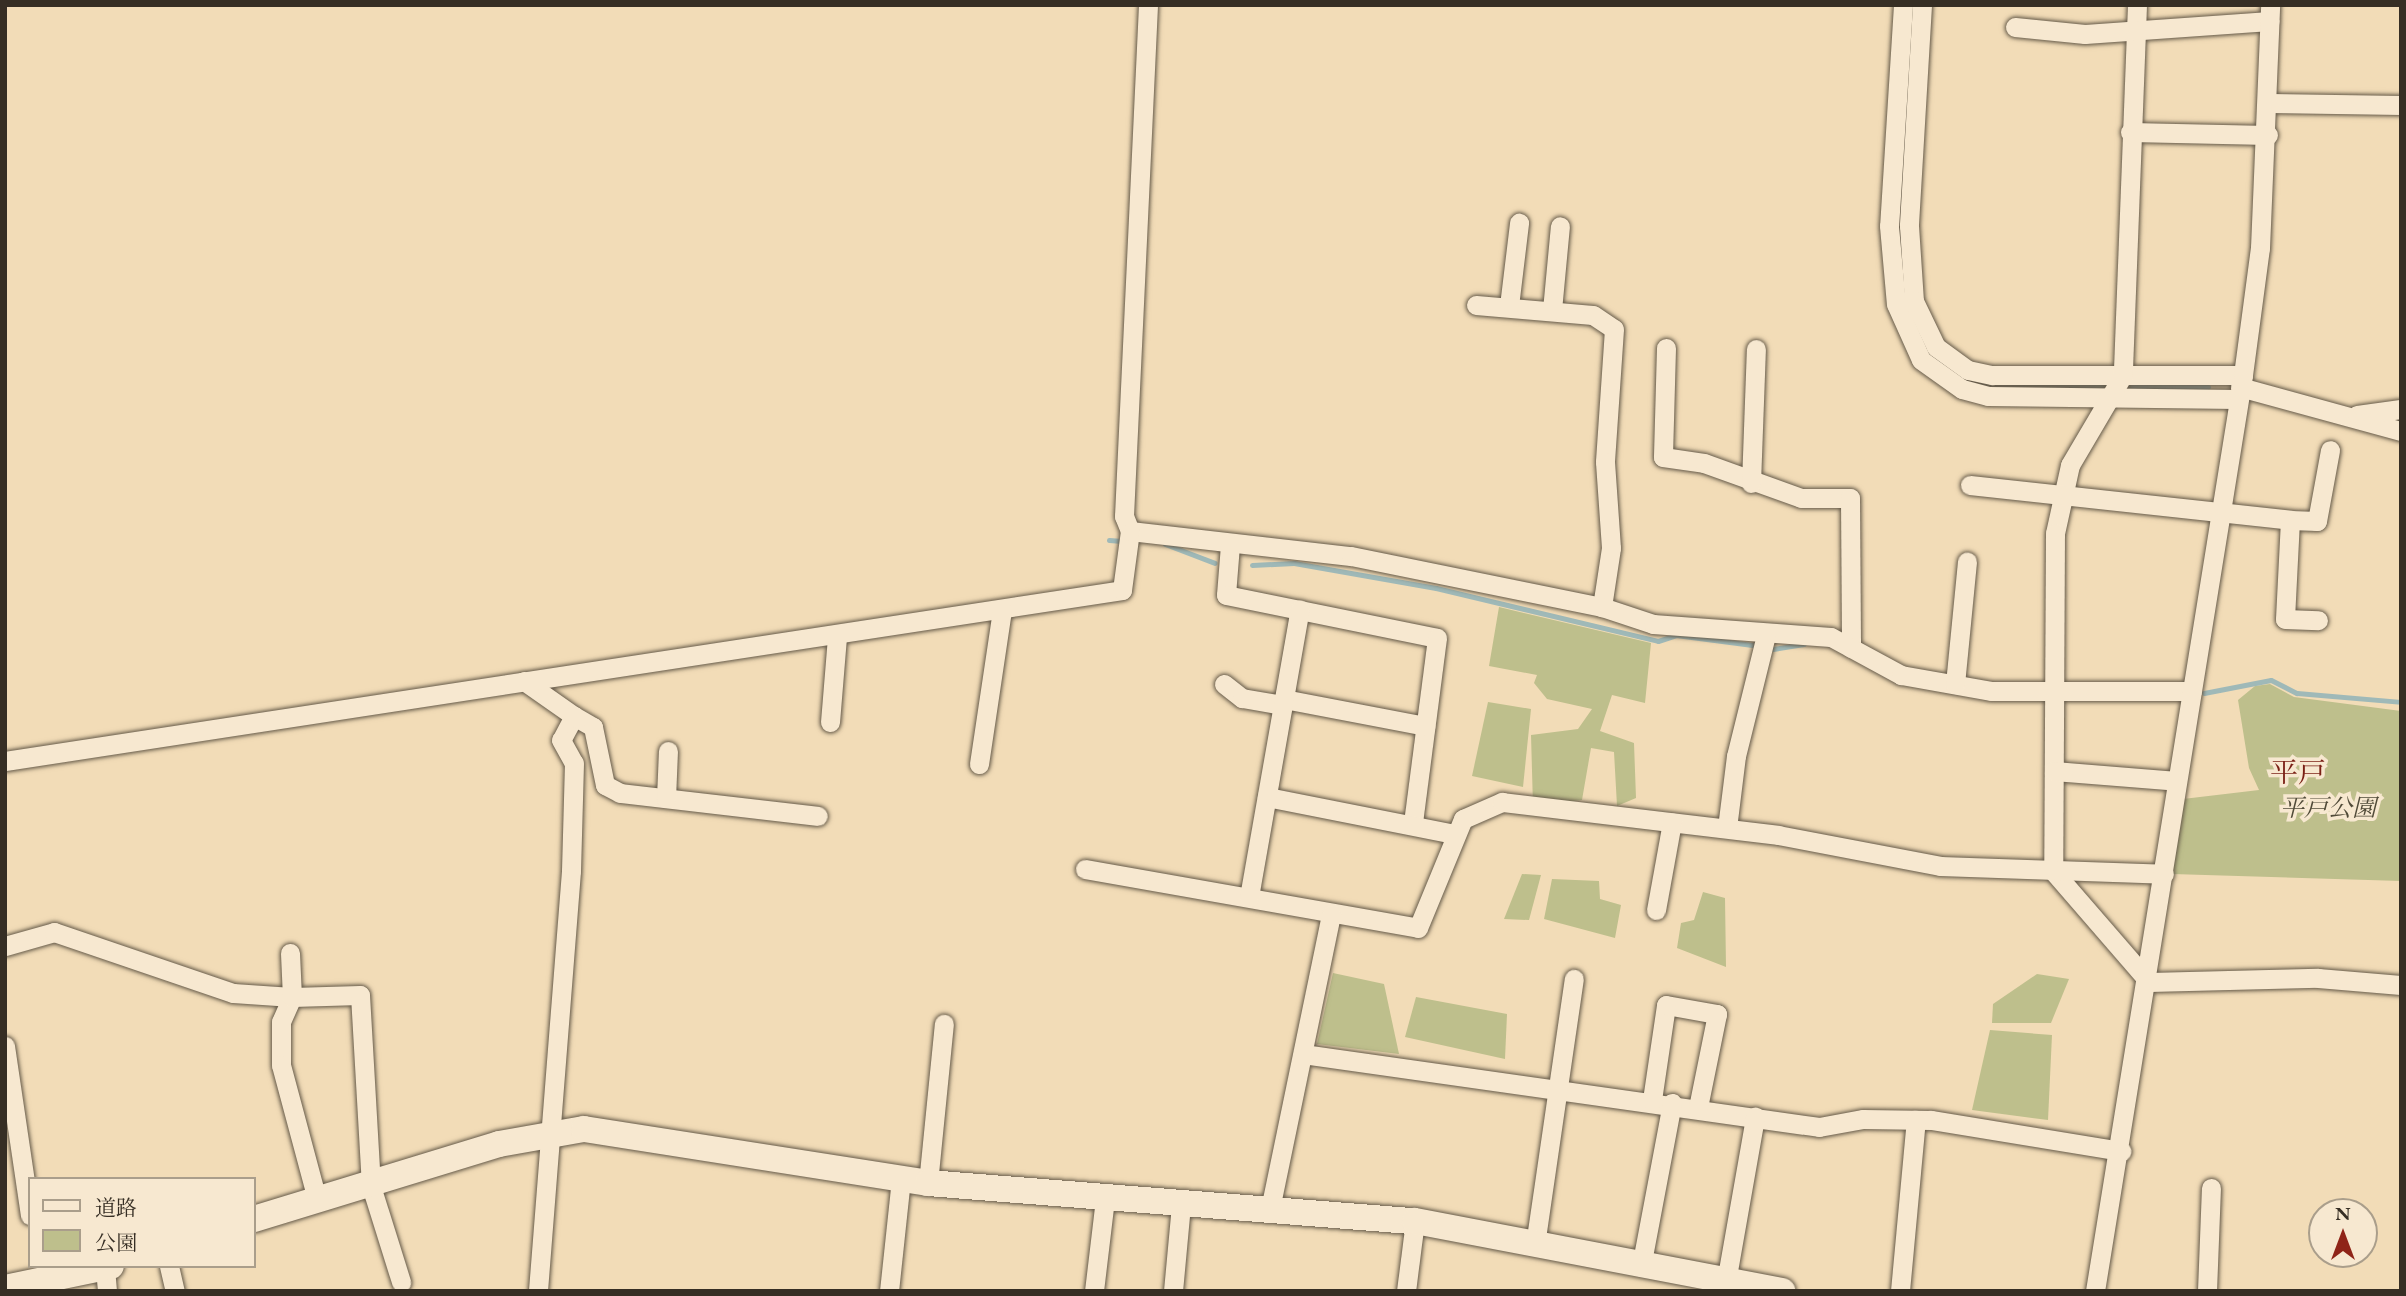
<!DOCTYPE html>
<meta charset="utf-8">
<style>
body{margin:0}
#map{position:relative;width:2406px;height:1296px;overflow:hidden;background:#f2dcb7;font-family:"EB Garamond","Noto Serif JP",serif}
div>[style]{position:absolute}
.green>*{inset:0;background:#bebf8c}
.stream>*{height:5px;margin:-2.5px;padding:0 2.5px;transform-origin:2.5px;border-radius:2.5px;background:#9fb9b8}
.roads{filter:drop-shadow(0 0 2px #655a49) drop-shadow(0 0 2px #655a49)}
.street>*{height:19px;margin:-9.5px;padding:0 9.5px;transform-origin:9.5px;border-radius:9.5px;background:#f7e8d0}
.secondary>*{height:26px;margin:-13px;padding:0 13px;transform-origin:13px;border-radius:13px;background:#f7e8d0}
span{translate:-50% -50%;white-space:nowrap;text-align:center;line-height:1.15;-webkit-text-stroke:7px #f7e8d0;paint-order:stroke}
.park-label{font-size:24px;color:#514b39;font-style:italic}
.quarter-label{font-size:28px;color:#7a1f14}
.frame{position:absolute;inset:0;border:7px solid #362e24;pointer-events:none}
.legend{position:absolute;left:28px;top:1177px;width:228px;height:91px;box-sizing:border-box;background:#f7e8d0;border:2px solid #aa9e8b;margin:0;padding:9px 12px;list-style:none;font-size:21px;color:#362e24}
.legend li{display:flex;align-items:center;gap:14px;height:35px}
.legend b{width:35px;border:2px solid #aa9e8b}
.north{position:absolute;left:2308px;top:1198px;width:70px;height:70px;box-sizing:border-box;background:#f7e8d0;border:2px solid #aa9e8b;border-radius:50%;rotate:0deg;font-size:19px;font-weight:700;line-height:28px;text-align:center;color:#362e24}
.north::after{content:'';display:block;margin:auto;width:24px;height:32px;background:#8f2418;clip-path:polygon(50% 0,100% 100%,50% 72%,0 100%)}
</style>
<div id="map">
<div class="green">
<i style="clip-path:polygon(1499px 607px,1651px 643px,1645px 703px,1612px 695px,1600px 731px,1634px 743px,1636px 798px,1617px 806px,1614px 752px,1591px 748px,1582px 800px,1533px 806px,1531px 735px,1578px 729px,1592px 709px,1547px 699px,1534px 683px,1537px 675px,1489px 666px)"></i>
<i style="clip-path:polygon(2270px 684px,2294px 697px,2401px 711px,2401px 881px,2172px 874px,2183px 799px,2259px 790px,2249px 768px,2238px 700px,2255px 686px)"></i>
<i style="clip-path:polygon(1488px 702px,1531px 709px,1523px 787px,1472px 776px)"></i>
<i style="clip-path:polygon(1522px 874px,1541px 875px,1529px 920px,1504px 919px)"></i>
<i style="clip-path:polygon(1552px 879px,1599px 881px,1600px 899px,1621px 905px,1615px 938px,1544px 919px)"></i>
<i style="clip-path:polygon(1703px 892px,1725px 898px,1726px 967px,1677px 948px,1681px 923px,1694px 920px)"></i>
<i style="clip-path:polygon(1333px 973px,1384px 984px,1399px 1054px,1317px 1044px)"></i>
<i style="clip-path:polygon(2037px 974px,2069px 979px,2051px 1023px,1992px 1023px,1993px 1004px)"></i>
<i style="clip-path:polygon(1416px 997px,1507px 1014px,1505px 1059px,1405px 1037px)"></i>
<i style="clip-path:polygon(1990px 1030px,2052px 1035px,2048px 1120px,1972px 1110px)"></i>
</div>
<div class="stream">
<i style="left:1980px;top:384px;width:130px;rotate:0.9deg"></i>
<i style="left:2123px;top:386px;width:85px;rotate:0.7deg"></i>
<i style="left:1109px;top:540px;width:13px;rotate:4deg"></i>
<i style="left:1165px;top:544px;width:53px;rotate:20.8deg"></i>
<i style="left:1252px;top:565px;width:42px;rotate:-2.7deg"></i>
<i style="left:1294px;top:563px;width:144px;rotate:10deg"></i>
<i style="left:1436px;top:588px;width:228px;rotate:13.4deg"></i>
<i style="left:1658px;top:641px;width:19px;rotate:-18deg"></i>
<i style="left:1676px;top:635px;width:77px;rotate:7.5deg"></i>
<i style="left:1773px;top:649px;width:31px;rotate:-9deg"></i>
<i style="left:2204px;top:693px;width:68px;rotate:-11deg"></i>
<i style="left:2271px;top:680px;width:29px;rotate:27deg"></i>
<i style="left:2297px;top:693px;width:104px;rotate:4.9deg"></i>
</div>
<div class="roads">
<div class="street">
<i style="left:1903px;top:5px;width:221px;rotate:93.6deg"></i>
<i style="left:1889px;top:226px;width:78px;rotate:84.9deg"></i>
<i style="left:1896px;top:304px;width:61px;rotate:65.9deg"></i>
<i style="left:1921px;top:360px;width:50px;rotate:35.3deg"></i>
<i style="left:1962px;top:389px;width:27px;rotate:15deg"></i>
<i style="left:1988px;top:396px;width:249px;rotate:0.7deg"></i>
<i style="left:1922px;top:5px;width:221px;rotate:93.4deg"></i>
<i style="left:1909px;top:226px;width:75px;rotate:86.2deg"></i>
<i style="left:1914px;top:301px;width:51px;rotate:64.4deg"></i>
<i style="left:1936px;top:347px;width:39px;rotate:36deg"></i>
<i style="left:1968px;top:370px;width:25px;rotate:12deg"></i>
<i style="left:1992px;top:375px;width:251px"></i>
<i style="left:2137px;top:5px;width:370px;rotate:92.2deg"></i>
<i style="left:2123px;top:375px;width:104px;rotate:120.5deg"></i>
<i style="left:2070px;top:465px;width:70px;rotate:102.4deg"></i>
<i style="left:2055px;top:533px;width:338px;rotate:90.3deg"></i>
<i style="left:2053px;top:871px;width:147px;rotate:49.1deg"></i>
<i style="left:2149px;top:982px;width:169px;rotate:-1.4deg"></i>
<i style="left:2318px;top:978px;width:83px;rotate:4.8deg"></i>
<i style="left:2015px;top:27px;width:70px;rotate:5.7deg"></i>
<i style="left:2085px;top:34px;width:185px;rotate:-4deg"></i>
<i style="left:2270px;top:103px;width:131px;rotate:0.9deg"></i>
<i style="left:2130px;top:132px;width:138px;rotate:1.2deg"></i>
<i style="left:1476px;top:305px;width:117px;rotate:4.9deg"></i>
<i style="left:1593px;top:315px;width:25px;rotate:34deg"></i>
<i style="left:1614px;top:329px;width:133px;rotate:93.9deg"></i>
<i style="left:1605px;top:462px;width:86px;rotate:86deg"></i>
<i style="left:1611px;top:548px;width:60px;rotate:98.7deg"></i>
<i style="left:1509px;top:306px;width:84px;rotate:-83.1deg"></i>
<i style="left:1552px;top:310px;width:84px;rotate:-84.6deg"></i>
<i style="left:1666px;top:348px;width:109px;rotate:91.6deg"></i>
<i style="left:1663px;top:457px;width:41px;rotate:8.3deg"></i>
<i style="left:1704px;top:463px;width:103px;rotate:19.8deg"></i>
<i style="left:1801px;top:498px;width:49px"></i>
<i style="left:1850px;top:498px;width:150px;rotate:89.6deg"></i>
<i style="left:2240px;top:387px;width:167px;rotate:15.3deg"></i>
<i style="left:2357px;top:415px;width:44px;rotate:-7.8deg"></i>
<i style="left:1751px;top:483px;width:134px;rotate:-87.9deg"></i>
<i style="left:1970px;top:485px;width:322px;rotate:6.2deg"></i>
<i style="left:2290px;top:520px;width:99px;rotate:92.9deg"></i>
<i style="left:2285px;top:619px;width:33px;rotate:2deg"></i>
<i style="left:2290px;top:520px;width:27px;rotate:2deg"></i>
<i style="left:2317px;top:521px;width:72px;rotate:-79.6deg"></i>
<i style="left:1130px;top:531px;width:222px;rotate:6.5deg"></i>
<i style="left:1351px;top:556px;width:256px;rotate:11.5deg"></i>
<i style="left:1602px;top:607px;width:54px;rotate:18.4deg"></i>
<i style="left:1653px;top:624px;width:178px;rotate:4.2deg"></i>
<i style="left:1831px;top:637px;width:80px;rotate:28.5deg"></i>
<i style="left:1901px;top:675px;width:91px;rotate:10.1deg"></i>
<i style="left:1991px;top:691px;width:201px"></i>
<i style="left:1230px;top:545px;width:50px;rotate:94.6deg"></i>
<i style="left:1226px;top:595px;width:215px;rotate:11.5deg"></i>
<i style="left:1437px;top:638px;width:188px;rotate:97.4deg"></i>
<i style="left:524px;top:681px;width:61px;rotate:35deg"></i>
<i style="left:574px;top:716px;width:27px;rotate:118deg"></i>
<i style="left:561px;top:740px;width:26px;rotate:61deg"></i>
<i style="left:574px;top:763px;width:108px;rotate:91.6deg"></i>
<i style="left:571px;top:871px;width:421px;rotate:94.5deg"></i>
<i style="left:1224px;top:684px;width:23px;rotate:38deg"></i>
<i style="left:1242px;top:698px;width:42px;rotate:9.7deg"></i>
<i style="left:1955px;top:684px;width:123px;rotate:-84.4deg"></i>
<i style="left:1284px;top:699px;width:144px;rotate:10.8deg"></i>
<i style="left:574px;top:716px;width:22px;rotate:30deg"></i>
<i style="left:593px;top:727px;width:59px;rotate:78.3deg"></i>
<i style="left:605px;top:785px;width:17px;rotate:28deg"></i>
<i style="left:620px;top:793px;width:199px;rotate:6.6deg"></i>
<i style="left:830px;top:722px;width:86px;rotate:-85.3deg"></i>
<i style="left:5px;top:761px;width:1130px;rotate:-8.7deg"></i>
<i style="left:1122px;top:590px;width:60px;rotate:-82.3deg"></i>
<i style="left:1130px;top:531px;width:16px;rotate:-112deg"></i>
<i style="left:1124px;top:516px;width:512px;rotate:-87.31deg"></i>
<i style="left:979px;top:764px;width:155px;rotate:-81.5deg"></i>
<i style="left:2054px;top:771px;width:123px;rotate:4.6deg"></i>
<i style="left:1267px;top:797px;width:191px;rotate:11.2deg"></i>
<i style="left:666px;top:798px;width:47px;rotate:-87.6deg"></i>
<i style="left:1727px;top:828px;width:73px;rotate:-82.9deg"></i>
<i style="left:1736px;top:756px;width:125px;rotate:-76.1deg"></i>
<i style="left:1085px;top:869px;width:338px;rotate:10deg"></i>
<i style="left:1418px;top:928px;width:118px;rotate:-67.6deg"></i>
<i style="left:1463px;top:819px;width:43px;rotate:-23.6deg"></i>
<i style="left:1502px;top:802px;width:278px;rotate:6.8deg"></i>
<i style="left:1778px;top:835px;width:165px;rotate:10.8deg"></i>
<i style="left:1940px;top:866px;width:224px;rotate:2deg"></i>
<i style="left:1249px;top:897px;width:292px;rotate:-80deg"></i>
<i style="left:1656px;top:910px;width:89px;rotate:-79.7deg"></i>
<i style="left:5px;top:946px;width:51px;rotate:-15.9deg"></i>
<i style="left:54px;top:932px;width:189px;rotate:18.8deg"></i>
<i style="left:233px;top:993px;width:59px;rotate:3.9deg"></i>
<i style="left:292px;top:997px;width:27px;rotate:114deg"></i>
<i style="left:281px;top:1022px;width:43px;rotate:90deg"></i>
<i style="left:281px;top:1065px;width:136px;rotate:75deg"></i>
<i style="left:290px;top:953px;width:44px;rotate:87.4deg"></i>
<i style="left:292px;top:997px;width:68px;rotate:-1.7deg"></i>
<i style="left:360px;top:995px;width:191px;rotate:86.7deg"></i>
<i style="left:371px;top:1186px;width:101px;rotate:72.6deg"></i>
<i style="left:5px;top:1046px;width:171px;rotate:81.6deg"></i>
<i style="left:1303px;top:1054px;width:521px;rotate:8.05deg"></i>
<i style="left:1819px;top:1127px;width:45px;rotate:-10.3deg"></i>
<i style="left:1863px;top:1119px;width:68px;rotate:0.8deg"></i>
<i style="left:1931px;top:1120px;width:193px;rotate:9.3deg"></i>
<i style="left:1652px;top:1100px;width:96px;rotate:-81.6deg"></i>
<i style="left:1666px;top:1005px;width:52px;rotate:10deg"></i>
<i style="left:1717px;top:1014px;width:95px;rotate:101.5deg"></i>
<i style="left:928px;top:1183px;width:160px;rotate:-84.3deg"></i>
<i style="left:1270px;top:1209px;width:301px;rotate:-78.3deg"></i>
<i style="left:1535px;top:1245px;width:269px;rotate:-81.7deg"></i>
<i style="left:169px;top:1266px;width:26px;rotate:77deg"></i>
<i style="left:1641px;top:1267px;width:167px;rotate:-79.3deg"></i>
<i style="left:105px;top:1268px;width:23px;rotate:85deg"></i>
<i style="left:1726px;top:1282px;width:168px;rotate:-80deg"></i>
<i style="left:889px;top:1291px;width:113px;rotate:-83.9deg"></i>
<i style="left:1094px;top:1291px;width:93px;rotate:-83.2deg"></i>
<i style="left:1173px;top:1291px;width:86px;rotate:-84.7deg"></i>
<i style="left:1406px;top:1291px;width:71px;rotate:-82.7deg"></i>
<i style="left:1900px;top:1291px;width:172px;rotate:-84.7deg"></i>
<i style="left:2095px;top:1291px;width:928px;rotate:-80.82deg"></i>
<i style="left:2243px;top:375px;width:128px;rotate:-82.4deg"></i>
<i style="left:2260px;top:248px;width:243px;rotate:-87.6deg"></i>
<i style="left:2207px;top:1291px;width:103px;rotate:-87.8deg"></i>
</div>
<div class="secondary">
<i style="left:254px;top:1219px;width:256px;rotate:-17deg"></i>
<i style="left:499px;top:1144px;width:86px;rotate:-10deg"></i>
<i style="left:584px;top:1129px;width:348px;rotate:8.9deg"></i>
<i style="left:928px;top:1183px;width:488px;rotate:4.5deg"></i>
<i style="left:1415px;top:1221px;width:374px;rotate:10.8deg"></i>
<i style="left:5px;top:1288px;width:108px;rotate:-11.7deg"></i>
</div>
</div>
<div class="park-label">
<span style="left:2328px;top:808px">平戸公園</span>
</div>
<div class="quarter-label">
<span style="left:2298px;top:772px">平戸</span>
</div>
<div class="frame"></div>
<ul class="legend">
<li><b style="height:9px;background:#f7e8d0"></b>道路</li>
<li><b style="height:19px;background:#bebf8c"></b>公園</li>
</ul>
<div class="north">N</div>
</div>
